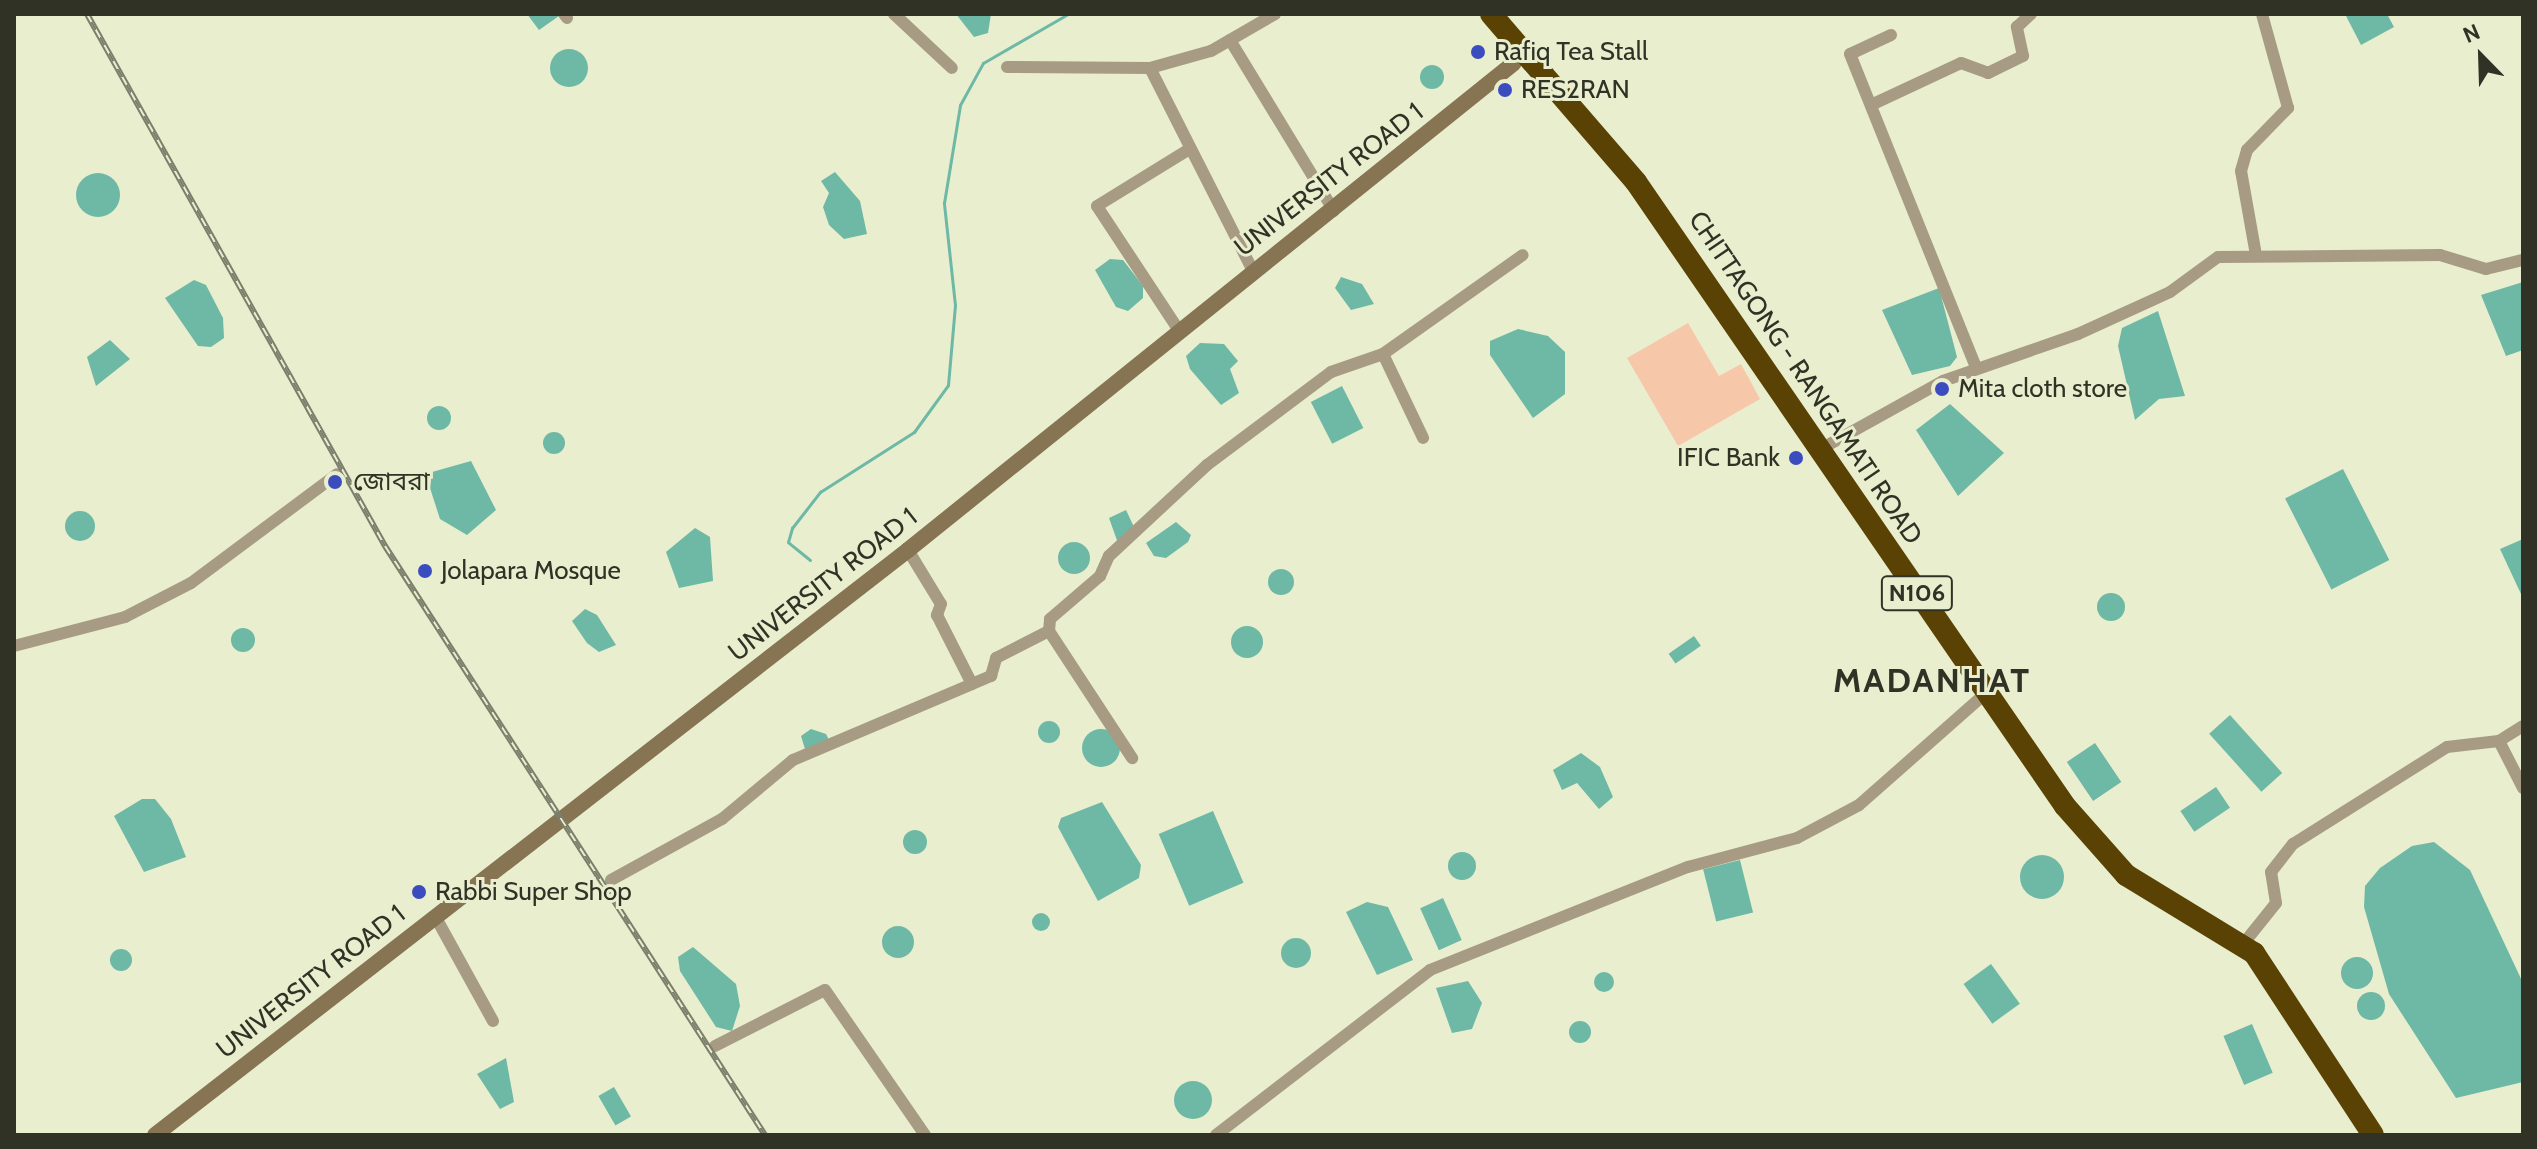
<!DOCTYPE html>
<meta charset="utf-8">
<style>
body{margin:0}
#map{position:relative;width:2537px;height:1149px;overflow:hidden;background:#e9eece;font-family:Cabin,"Noto Sans Bengali",sans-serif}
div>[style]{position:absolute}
.green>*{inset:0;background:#f7c7aa}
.water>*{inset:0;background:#6eb8a6;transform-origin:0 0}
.round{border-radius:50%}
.stream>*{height:3px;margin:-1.5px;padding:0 1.5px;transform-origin:1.5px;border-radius:1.5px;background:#6eb8a6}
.street>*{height:12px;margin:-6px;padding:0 6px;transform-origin:6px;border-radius:6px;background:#a79b84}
.secondary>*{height:16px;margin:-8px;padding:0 8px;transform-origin:8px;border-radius:8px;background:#867452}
.highway>*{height:22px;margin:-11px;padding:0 11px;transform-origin:11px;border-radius:11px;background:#5a4204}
.rail>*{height:6px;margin-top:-3px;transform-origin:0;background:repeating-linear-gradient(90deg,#e9eece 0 9px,#7b7e6a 0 18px);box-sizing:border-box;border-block:2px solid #7b7e6a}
.dots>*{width:22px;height:22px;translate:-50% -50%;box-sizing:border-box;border:4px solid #e9eece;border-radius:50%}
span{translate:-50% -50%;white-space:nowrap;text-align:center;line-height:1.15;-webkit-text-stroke:6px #e9eece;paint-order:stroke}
.shield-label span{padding:2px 6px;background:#e9eece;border:2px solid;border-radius:6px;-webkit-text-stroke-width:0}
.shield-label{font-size:24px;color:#303225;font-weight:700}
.poi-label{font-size:26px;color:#303225}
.left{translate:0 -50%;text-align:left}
.right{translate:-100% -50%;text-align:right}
.street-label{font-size:26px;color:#303225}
.district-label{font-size:34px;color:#303225;font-weight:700;letter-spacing:2px}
.frame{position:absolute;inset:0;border:16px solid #303225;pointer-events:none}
.north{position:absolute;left:2441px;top:16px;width:80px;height:80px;-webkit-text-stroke:6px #e9eece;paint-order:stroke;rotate:337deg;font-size:22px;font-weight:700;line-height:32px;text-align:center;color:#303225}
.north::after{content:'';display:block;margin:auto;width:28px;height:36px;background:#303225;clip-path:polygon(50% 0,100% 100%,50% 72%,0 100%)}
</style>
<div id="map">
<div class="green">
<i style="clip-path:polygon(1688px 323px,1719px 376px,1741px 364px,1760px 399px,1678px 446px,1627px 358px)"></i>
</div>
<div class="water">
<i style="clip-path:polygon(527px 14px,557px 14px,559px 16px,539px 30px)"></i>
<i style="clip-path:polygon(956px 14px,991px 14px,988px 33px,974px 37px)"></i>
<i style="clip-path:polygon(2345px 14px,2387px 14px,2394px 27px,2361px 45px)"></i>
<i class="round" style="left:550px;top:49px;width:38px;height:38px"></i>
<i class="round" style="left:1420px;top:65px;width:24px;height:24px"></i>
<i style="clip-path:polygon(835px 172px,860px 201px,867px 234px,844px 239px,829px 225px,823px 207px,829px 193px,821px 181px)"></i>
<i class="round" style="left:76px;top:173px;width:44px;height:44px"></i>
<i style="clip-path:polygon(1110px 259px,1123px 260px,1143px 286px,1143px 298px,1128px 311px,1116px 307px,1095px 270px)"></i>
<i style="clip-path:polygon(1341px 277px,1362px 284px,1374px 304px,1351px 310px,1335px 288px)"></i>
<i style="clip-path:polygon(194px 280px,206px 285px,223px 318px,224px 338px,211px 347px,198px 346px,165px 298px)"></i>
<i style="clip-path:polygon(2523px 282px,2523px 350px,2506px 356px,2481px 295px)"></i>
<i style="clip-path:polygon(1939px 288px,1957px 357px,1950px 366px,1912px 375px,1882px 310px)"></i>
<i style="clip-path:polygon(2158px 311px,2185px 396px,2159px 399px,2135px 420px,2118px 346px,2122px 328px)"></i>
<i style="clip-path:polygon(1518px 329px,1548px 336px,1565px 352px,1565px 394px,1533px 418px,1490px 355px,1490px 341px)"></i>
<i style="clip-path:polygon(110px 340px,130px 359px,96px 386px,87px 357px)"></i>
<i style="clip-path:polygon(1200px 343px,1224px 344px,1238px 361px,1230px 369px,1239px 393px,1221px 405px,1190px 369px,1186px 356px)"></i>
<i style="left:1342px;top:386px;width:47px;height:35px;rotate:63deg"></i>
<i style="clip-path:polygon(1950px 404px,2004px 453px,1958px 496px,1916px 430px)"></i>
<i class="round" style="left:427px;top:406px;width:24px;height:24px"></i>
<i class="round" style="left:543px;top:432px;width:22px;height:22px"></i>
<i style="clip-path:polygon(471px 461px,496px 510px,467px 535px,440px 519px,430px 488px,432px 472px)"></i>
<i style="left:2343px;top:469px;width:102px;height:65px;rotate:63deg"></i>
<i style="clip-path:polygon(1126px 510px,1134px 527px,1119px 546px,1109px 518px)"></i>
<i class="round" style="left:65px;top:511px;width:30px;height:30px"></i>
<i style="clip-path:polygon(1176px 522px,1191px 535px,1188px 542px,1166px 558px,1154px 556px,1146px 543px)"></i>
<i style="clip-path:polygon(695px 528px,710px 537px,713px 581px,679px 588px,666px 552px)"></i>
<i style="clip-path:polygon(2523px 539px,2523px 593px,2521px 594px,2500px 549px)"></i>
<i class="round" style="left:1058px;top:542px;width:32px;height:32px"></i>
<i class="round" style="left:1268px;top:569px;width:26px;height:26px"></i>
<i class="round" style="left:2097px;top:593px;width:28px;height:28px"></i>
<i style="clip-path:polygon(585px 609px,597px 615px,616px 645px,599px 652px,587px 643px,572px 621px)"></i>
<i class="round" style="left:1231px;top:626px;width:32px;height:32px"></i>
<i class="round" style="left:231px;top:628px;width:24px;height:24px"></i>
<i style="left:1694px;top:636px;width:12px;height:31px;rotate:55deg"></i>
<i style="left:2230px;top:715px;width:78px;height:28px;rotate:48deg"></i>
<i class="round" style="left:1038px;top:721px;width:22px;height:22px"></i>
<i class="round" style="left:1082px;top:729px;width:38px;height:38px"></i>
<i style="clip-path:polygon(811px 729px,826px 734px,829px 740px,805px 749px,801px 736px)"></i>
<i style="left:2095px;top:743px;width:47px;height:34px;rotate:56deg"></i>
<i style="clip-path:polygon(1581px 753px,1600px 767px,1613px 797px,1599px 809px,1577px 783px,1562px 790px,1553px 770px)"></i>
<i style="left:2216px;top:787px;width:25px;height:43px;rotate:56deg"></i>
<i style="clip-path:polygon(142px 799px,155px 799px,171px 819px,186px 857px,144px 872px,114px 816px)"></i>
<i style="clip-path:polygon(1102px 802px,1141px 865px,1139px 878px,1098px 901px,1058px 827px,1061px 818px)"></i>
<i style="left:1213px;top:811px;width:78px;height:59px;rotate:67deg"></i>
<i class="round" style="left:903px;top:830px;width:24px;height:24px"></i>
<i style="clip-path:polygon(2434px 842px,2470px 870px,2523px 983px,2523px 1082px,2456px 1098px,2389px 994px,2364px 907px,2365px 886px,2380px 868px,2412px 846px)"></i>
<i class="round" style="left:1448px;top:852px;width:28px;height:28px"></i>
<i class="round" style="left:2020px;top:855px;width:44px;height:44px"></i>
<i style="left:1740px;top:860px;width:54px;height:38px;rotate:76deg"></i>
<i style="left:1443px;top:898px;width:46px;height:25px;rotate:66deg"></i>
<i style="clip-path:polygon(1367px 902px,1388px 907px,1413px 960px,1377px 975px,1346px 912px)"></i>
<i class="round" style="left:1032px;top:913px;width:18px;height:18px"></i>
<i class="round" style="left:882px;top:926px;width:32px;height:32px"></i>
<i class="round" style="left:1281px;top:938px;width:30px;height:30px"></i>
<i style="clip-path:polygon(693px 947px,736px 984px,740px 1006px,732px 1031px,716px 1027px,680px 971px,678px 957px)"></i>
<i class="round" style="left:110px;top:949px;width:22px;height:22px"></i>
<i class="round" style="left:2341px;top:957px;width:32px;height:32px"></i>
<i style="left:1991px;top:964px;width:49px;height:34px;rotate:54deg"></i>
<i class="round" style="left:1594px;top:972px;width:20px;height:20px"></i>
<i style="clip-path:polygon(1468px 981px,1482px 1003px,1472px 1029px,1452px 1033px,1436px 988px)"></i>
<i class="round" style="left:2357px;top:992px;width:28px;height:28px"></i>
<i class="round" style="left:1569px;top:1021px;width:22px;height:22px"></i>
<i style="left:2252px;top:1024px;width:53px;height:31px;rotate:67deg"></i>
<i style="clip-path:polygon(506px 1058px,514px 1102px,500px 1109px,477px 1074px)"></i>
<i class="round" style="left:1174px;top:1081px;width:38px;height:38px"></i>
<i style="left:614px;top:1087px;width:34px;height:18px;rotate:60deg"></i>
</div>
<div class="stream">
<i style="left:810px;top:560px;width:28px;rotate:-141deg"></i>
<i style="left:788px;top:542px;width:15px;rotate:-74deg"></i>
<i style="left:792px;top:528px;width:46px;rotate:-52.1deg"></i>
<i style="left:820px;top:492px;width:112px;rotate:-32.6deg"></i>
<i style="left:914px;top:432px;width:58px;rotate:-54.1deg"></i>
<i style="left:948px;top:385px;width:80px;rotate:-85deg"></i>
<i style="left:955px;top:305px;width:103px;rotate:-96.2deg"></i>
<i style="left:944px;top:203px;width:99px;rotate:-80.7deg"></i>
<i style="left:960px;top:105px;width:48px;rotate:-61.3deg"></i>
<i style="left:983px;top:63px;width:98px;rotate:-30deg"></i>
</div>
<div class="street">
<i style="left:564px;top:14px;width:5px;rotate:53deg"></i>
<i style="left:894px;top:14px;width:79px;rotate:43deg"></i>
<i style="left:1891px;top:35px;width:45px;rotate:155.1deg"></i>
<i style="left:1850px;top:54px;width:338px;rotate:68.1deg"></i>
<i style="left:1230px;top:40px;width:200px;rotate:58.7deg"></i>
<i style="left:1007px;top:67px;width:143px;rotate:0.4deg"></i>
<i style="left:1150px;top:68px;width:63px;rotate:-15.6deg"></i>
<i style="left:1211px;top:51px;width:74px;rotate:-30deg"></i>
<i style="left:1150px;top:68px;width:228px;rotate:63.1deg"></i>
<i style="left:1871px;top:105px;width:99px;rotate:-25deg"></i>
<i style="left:1961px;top:63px;width:29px;rotate:20deg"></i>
<i style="left:1988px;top:73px;width:39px;rotate:-26deg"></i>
<i style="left:2023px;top:56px;width:30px;rotate:-102deg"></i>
<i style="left:2017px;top:27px;width:19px;rotate:-43deg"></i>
<i style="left:2256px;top:255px;width:85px;rotate:-100.1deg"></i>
<i style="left:2241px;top:171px;width:22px;rotate:-74deg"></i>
<i style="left:2247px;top:150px;width:59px;rotate:-45.7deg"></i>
<i style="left:2288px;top:108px;width:98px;rotate:-105.5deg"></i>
<i style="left:1178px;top:329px;width:147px;rotate:-123.4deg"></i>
<i style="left:1097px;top:206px;width:107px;rotate:-31.6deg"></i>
<i style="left:1383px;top:354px;width:171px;rotate:-35.3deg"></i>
<i style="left:1819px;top:450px;width:142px;rotate:-29.1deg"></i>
<i style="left:1943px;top:381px;width:143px;rotate:-19.2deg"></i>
<i style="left:2078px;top:334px;width:101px;rotate:-24.5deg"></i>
<i style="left:2170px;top:292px;width:59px;rotate:-36.1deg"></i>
<i style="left:2218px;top:257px;width:222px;rotate:-0.5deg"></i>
<i style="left:2440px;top:255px;width:48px;rotate:16.9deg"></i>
<i style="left:2486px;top:269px;width:38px;rotate:-14deg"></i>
<i style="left:908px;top:550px;width:63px;rotate:58.6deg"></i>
<i style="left:941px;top:604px;width:12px;rotate:110deg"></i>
<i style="left:937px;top:615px;width:77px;rotate:63.1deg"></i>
<i style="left:972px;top:684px;width:21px;rotate:-23deg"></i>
<i style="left:991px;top:676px;width:19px;rotate:-74deg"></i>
<i style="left:996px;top:658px;width:59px;rotate:-27deg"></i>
<i style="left:1049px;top:631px;width:152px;rotate:56.8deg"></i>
<i style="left:1049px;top:631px;width:12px;rotate:-85deg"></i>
<i style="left:1050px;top:619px;width:66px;rotate:-40.7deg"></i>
<i style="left:1100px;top:576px;width:22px;rotate:-66deg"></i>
<i style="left:1109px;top:556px;width:134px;rotate:-42.9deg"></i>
<i style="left:1207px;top:465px;width:155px;rotate:-36.9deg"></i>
<i style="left:1331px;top:372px;width:55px;rotate:-19.1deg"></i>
<i style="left:1383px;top:354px;width:93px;rotate:64.5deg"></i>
<i style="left:14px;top:646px;width:115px;rotate:-14.6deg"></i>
<i style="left:125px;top:617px;width:74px;rotate:-27.3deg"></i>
<i style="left:191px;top:583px;width:182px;rotate:-36.7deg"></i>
<i style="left:2499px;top:741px;width:53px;rotate:62.9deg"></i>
<i style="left:611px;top:880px;width:127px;rotate:-28.8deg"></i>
<i style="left:722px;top:819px;width:92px;rotate:-39.7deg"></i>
<i style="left:793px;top:760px;width:194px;rotate:-23deg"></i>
<i style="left:435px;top:916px;width:120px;rotate:61.1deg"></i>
<i style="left:2244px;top:943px;width:51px;rotate:-51.3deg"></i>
<i style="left:2276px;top:903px;width:31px;rotate:-99deg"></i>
<i style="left:2271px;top:872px;width:36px;rotate:-52deg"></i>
<i style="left:2293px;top:844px;width:182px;rotate:-32.2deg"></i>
<i style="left:2447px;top:747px;width:52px;rotate:-6.6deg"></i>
<i style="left:2499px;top:741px;width:28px;rotate:-32deg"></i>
<i style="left:715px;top:1046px;width:123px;rotate:-27deg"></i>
<i style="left:825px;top:990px;width:176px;rotate:55.4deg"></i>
<i style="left:1216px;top:1135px;width:270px;rotate:-37.6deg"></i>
<i style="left:1430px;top:970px;width:278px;rotate:-21.8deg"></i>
<i style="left:1688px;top:867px;width:113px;rotate:-14.9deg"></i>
<i style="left:1797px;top:838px;width:70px;rotate:-28deg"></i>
<i style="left:1859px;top:805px;width:159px;rotate:-41.4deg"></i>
</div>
<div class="secondary">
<i style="left:155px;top:1135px;width:954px;rotate:-37.84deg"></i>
<i style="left:908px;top:550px;width:777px;rotate:-38.79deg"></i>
</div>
<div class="highway">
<i style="left:1491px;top:14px;width:222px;rotate:49.2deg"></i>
<i style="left:1636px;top:182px;width:757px;rotate:55.49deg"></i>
<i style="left:2065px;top:806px;width:92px;rotate:48.5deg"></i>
<i style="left:2126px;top:875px;width:150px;rotate:31.4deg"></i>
<i style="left:2254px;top:953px;width:217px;rotate:56.8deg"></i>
</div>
<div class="rail">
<i style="left:87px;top:14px;width:610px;rotate:60.74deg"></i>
<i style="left:385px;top:546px;width:701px;rotate:57.17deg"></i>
</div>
<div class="dots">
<i style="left:1478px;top:52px;background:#3b4cbf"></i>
<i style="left:1505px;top:90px;background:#3b4cbf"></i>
<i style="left:1942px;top:389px;background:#3b4cbf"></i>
<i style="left:1796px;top:458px;background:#3b4cbf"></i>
<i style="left:335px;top:482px;background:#3b4cbf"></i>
<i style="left:425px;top:571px;background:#3b4cbf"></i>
<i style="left:419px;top:892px;background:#3b4cbf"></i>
</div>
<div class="shield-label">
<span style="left:1917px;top:593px">N106</span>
</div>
<div class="poi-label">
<span class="left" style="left:1494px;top:52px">Rafiq Tea Stall</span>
<span class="left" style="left:1521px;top:90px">RES2RAN</span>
<span class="left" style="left:1958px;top:389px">Mita cloth store</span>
<span class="right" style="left:1780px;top:458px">IFIC Bank</span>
<span class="left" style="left:353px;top:482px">জোবরা</span>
<span class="left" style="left:441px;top:571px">Jolapara Mosque</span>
<span class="left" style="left:435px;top:892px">Rabbi Super Shop</span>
</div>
<div class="street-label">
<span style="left:1329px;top:180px;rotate:-38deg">UNIVERSITY ROAD 1</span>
<span style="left:1805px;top:378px;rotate:56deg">CHITTAGONG - RANGAMATI ROAD</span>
<span style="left:823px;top:585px;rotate:-38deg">UNIVERSITY ROAD 1</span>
<span style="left:311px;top:982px;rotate:-38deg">UNIVERSITY ROAD 1</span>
</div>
<div class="district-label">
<span style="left:1932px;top:681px">MADANHAT</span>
</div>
<div class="frame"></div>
<div class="north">N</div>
</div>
